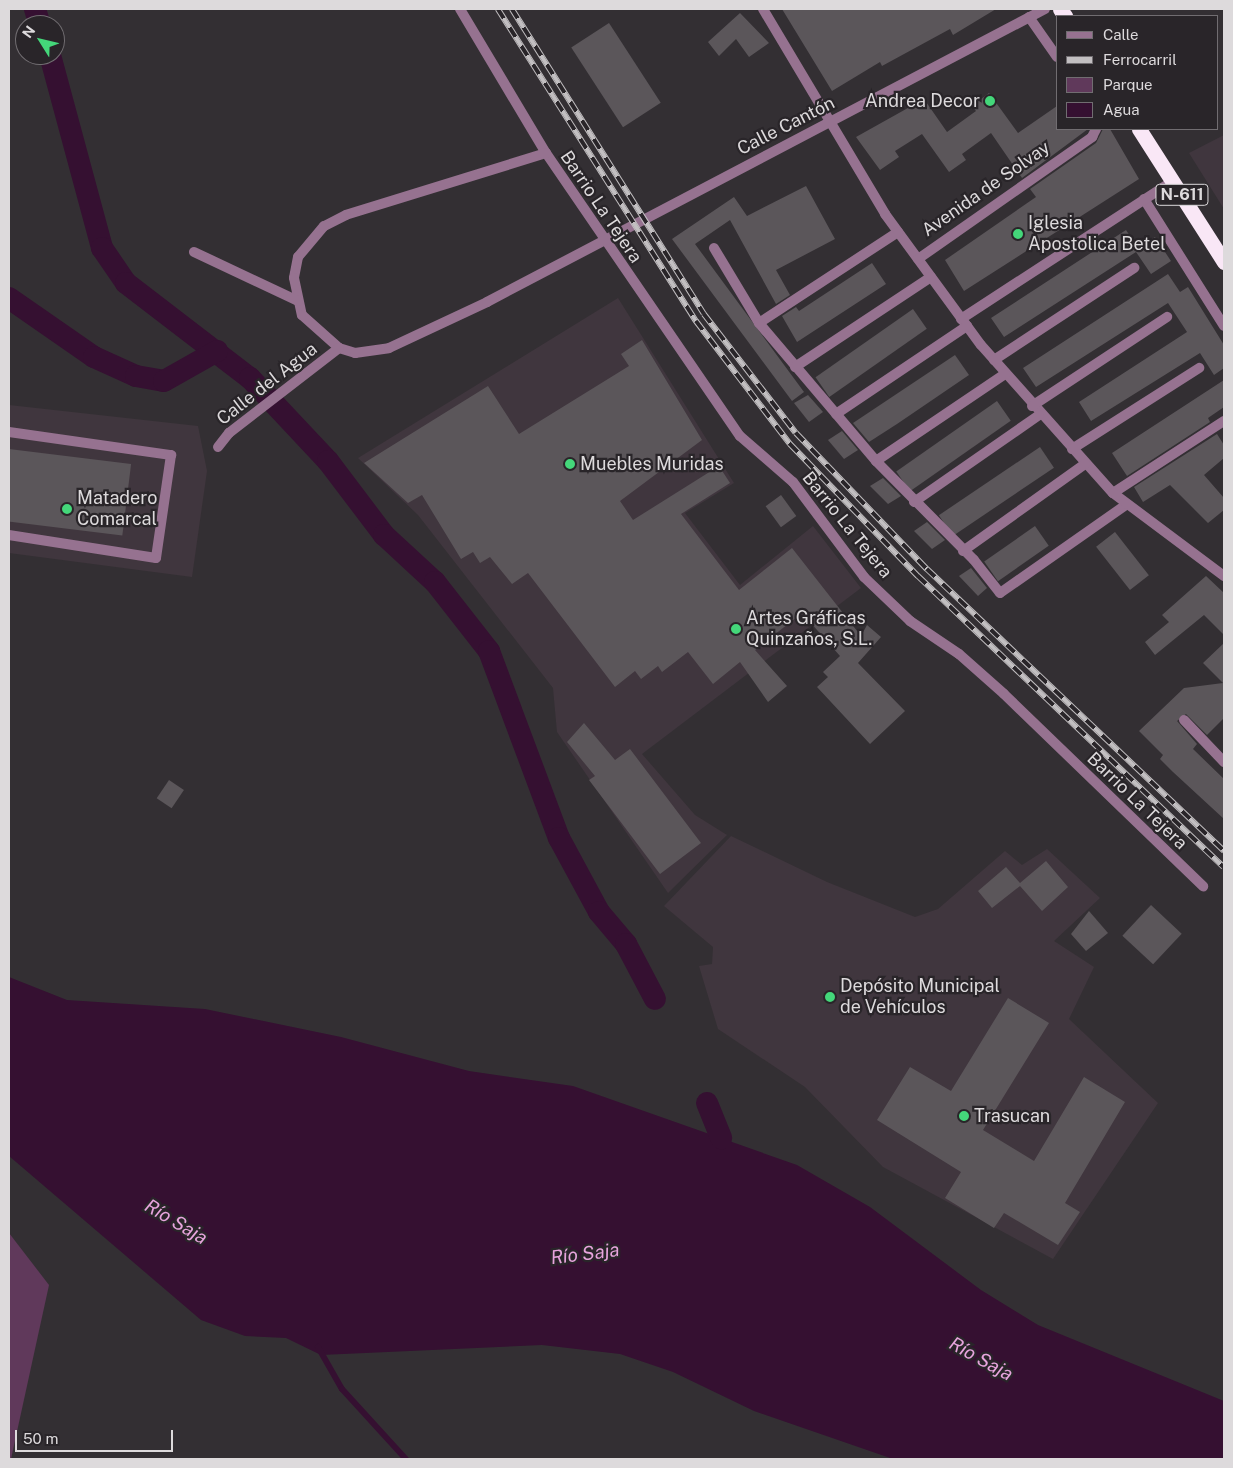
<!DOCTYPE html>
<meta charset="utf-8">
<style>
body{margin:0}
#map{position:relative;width:1233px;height:1468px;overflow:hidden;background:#332f33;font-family:"Public Sans",sans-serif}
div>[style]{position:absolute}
.built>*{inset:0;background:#40363e}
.green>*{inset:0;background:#60395b}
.water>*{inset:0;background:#351031}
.stream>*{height:6px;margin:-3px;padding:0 3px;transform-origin:3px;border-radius:3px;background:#351031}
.canal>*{height:22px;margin:-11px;padding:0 11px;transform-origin:11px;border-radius:11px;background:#351031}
.building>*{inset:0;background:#5b565a;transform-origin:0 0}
.lane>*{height:10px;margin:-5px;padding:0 5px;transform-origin:5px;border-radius:5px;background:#967290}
.street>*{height:10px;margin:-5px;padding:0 5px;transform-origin:5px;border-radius:5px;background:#967290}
.highway>*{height:15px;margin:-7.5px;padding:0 7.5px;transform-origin:7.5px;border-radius:7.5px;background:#f9e7f6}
.rail>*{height:5.5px;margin-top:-2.75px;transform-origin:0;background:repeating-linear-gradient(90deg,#292529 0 11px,#c2bfc1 0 22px);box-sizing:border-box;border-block:1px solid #c2bfc1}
.dots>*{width:14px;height:14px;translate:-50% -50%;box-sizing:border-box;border:2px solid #292529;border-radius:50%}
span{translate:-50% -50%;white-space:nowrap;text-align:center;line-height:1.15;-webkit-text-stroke:4.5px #292529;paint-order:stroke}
.shield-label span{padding:1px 4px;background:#292529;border:1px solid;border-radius:4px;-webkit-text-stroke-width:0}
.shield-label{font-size:16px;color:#dddadc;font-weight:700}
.poi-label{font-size:18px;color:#dddadc}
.right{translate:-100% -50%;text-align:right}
.left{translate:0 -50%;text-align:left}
.street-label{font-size:18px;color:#dddadc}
.water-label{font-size:19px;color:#e7a4dd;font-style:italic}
.frame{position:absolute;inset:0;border:10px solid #dddadc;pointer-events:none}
.legend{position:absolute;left:1056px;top:15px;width:162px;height:115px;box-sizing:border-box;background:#292529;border:1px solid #716d71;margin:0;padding:6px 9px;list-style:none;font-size:15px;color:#dddadc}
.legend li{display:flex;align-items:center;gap:10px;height:25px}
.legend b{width:25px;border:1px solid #716d71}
.north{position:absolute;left:15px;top:15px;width:50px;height:50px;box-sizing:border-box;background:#292529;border:1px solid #716d71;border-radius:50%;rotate:306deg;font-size:14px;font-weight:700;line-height:20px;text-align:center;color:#dddadc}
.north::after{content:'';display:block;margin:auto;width:18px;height:22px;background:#44d77a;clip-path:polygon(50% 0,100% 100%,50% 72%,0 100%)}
.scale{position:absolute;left:15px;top:1430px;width:158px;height:22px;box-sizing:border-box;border:2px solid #dddadc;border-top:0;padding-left:6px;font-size:15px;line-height:18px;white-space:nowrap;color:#dddadc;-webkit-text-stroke:4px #292529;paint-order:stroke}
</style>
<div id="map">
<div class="built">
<i style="clip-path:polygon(1224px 135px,1224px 209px,1189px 153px)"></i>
<i style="clip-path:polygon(618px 298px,734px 483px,685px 513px,740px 585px,813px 526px,861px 588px,642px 754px,695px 815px,727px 835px,668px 893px,557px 732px,553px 688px,418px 515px,358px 458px)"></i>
<i style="clip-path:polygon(9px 405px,198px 426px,207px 471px,192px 577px,9px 553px)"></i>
<i style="clip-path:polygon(731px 836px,827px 882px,915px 917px,938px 909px,1005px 851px,1022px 865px,1047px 849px,1100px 898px,1054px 941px,1094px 967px,1069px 1019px,1158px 1103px,1053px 1259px,883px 1167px,805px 1087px,718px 1029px,699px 966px,712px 964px,713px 947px,664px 906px)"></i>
</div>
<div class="green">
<i style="clip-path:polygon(9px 1233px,49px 1285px,11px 1459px,9px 1459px)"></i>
</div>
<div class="water">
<i style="clip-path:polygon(9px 977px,67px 1000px,205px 1009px,341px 1037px,469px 1071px,573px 1086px,797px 1165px,870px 1207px,981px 1290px,1038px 1325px,1224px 1401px,1224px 1459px,893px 1459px,754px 1411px,673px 1372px,620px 1354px,542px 1345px,321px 1355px,286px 1338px,245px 1336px,201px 1320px,9px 1156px)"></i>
</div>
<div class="stream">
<i style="left:318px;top:1347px;width:48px;rotate:60.3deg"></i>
<i style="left:342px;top:1389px;width:95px;rotate:47.6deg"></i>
</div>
<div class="canal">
<i style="left:35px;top:9px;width:17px;rotate:73deg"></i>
<i style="left:50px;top:55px;width:200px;rotate:74.9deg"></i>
<i style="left:102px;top:248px;width:42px;rotate:55.6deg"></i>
<i style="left:126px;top:283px;width:156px;rotate:37.5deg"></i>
<i style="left:250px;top:378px;width:114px;rotate:46.8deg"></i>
<i style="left:328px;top:461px;width:93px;rotate:52.9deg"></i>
<i style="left:384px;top:535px;width:69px;rotate:42.7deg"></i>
<i style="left:435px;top:582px;width:88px;rotate:52deg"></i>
<i style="left:489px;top:651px;width:200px;rotate:69.5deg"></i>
<i style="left:559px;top:838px;width:84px;rotate:61.6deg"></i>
<i style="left:599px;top:912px;width:42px;rotate:49.8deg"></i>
<i style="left:626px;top:944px;width:62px;rotate:62.2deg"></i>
<i style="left:9px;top:298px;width:103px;rotate:34.8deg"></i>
<i style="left:94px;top:357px;width:46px;rotate:24.3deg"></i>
<i style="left:136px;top:376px;width:28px;rotate:10deg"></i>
<i style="left:164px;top:381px;width:61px;rotate:-29.5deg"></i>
<i style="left:707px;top:1103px;width:38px;rotate:68deg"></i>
</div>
<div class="building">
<i style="clip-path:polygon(782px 9px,996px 9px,953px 35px,950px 29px,882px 66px,880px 62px,832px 91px)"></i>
<i style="clip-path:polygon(740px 13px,769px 43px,749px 57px,736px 39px,719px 56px,708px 42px)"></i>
<i style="left:609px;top:23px;width:95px;height:45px;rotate:57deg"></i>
<i style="clip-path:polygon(989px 93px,1018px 133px,1057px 106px,1057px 129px,1088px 129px,1022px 178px,991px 133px,962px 154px,966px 160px,949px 172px,922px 134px,895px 151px,899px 157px,880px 170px,856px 137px,924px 99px,947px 132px,976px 111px,972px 106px)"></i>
<i style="clip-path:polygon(1103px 129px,1110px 129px,1139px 179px,964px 291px,945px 260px,1036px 197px,1030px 189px,1096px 143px)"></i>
<i style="clip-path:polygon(806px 186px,835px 239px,776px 270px,790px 295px,776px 304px,730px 220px,695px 244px,804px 392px,792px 401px,672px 239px,734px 197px,747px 216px)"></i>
<i style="clip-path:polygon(1126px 230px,1138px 248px,1155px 237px,1171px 261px,1151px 274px,1136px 252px,1004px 337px,991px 318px)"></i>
<i style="clip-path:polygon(872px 263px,886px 284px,797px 342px,782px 316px,796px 307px,799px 311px)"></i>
<i style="clip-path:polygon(1168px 274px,1180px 292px,1188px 287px,1224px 345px,1224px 368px,1214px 375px,1200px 353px,1091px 421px,1079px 402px,1187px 332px,1168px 303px,1036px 387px,1023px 368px)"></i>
<i style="left:913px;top:309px;width:24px;height:119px;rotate:55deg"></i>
<i style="clip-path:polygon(642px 340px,702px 440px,620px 501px,633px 520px,719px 466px,730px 483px,681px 514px,739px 590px,792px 548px,861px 636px,867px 625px,881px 637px,858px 663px,905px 711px,870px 744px,817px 687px,828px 677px,823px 672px,840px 656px,802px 613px,755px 650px,787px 686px,768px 702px,740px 662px,713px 684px,688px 652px,662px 672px,658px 666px,641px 679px,635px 671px,615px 687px,528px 573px,512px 584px,490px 557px,480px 563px,473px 552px,461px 559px,422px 495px,408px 503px,364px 463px,488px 386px,519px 434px,629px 366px,621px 354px)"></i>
<i style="clip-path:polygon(955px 355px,969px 375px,897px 424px,869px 442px,853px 423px)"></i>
<i style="clip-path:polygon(1224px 380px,1224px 407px,1208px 418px,1210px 422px,1127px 476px,1112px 453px)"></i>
<i style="clip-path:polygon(808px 395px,823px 412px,809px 422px,794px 403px)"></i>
<i style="left:997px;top:401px;width:24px;height:123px;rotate:55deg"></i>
<i style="clip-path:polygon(842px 431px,858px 450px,844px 459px,828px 440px)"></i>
<i style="clip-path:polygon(1217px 434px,1224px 445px,1224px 458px,1204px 475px,1224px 498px,1224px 510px,1208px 523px,1170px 485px,1143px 502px,1134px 487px)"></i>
<i style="left:1040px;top:447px;width:25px;height:122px;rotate:56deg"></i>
<i style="left:9px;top:449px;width:123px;height:72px;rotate:7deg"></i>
<i style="clip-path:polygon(883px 478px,901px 496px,888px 504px,870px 486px)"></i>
<i style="left:781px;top:495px;width:26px;height:19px;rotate:54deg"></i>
<i style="clip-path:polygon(927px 522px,945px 540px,932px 549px,914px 531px)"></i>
<i style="left:1035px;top:526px;width:24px;height:62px;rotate:55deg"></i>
<i style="left:1115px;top:532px;width:55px;height:24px;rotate:52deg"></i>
<i style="clip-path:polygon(971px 568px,987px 588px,978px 596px,959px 576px)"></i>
<i style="clip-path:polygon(1206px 576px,1224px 593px,1224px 635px,1204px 615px,1155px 655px,1145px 642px,1169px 622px,1162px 615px)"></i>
<i style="clip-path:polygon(1224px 643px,1224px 718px,1207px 735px,1186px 714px,1177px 721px,1197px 744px,1193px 749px,1224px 779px,1224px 819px,1173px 772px,1160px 759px,1163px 755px,1139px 731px,1184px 688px,1223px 683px,1203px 663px)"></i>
<i style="clip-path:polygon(584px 723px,615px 760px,630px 749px,701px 843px,660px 874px,589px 780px,595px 776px,567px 742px)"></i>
<i style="left:169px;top:780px;width:18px;height:22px;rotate:34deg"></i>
<i style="clip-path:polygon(1046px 861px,1068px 887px,1042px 911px,1020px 886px,992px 908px,978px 891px,1006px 867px,1020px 883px)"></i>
<i style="left:1151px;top:905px;width:42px;height:42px;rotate:43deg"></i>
<i style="clip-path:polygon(1089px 911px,1108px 933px,1086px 951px,1071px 934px)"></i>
<i style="clip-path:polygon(1008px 998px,1049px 1023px,983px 1130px,1034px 1161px,1084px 1077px,1125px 1102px,1065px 1203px,1080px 1212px,1058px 1245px,1004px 1213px,994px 1228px,945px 1198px,961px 1172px,877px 1120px,910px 1067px,951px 1091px)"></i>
</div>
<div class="lane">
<i style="left:1144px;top:199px;width:150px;rotate:57.8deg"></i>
<i style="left:714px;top:248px;width:87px;rotate:59deg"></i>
<i style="left:9px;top:432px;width:164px;rotate:8.1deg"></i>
<i style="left:171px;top:455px;width:104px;rotate:98.3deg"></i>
<i style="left:156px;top:558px;width:149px;rotate:-171.1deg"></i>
<i style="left:1113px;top:493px;width:132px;rotate:-33deg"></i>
<i style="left:1000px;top:593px;width:155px;rotate:-35deg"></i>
</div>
<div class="street">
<i style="left:460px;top:9px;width:168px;rotate:59.2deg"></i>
<i style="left:546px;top:153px;width:343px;rotate:55.6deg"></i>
<i style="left:740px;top:436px;width:70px;rotate:41deg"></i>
<i style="left:793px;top:482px;width:119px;rotate:53.2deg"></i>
<i style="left:864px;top:577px;width:64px;rotate:43.7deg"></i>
<i style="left:910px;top:621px;width:59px;rotate:34deg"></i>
<i style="left:959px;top:654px;width:60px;rotate:41.6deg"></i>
<i style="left:1004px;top:694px;width:277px;rotate:44deg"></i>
<i style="left:763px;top:9px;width:239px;rotate:59.2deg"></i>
<i style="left:885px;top:214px;width:162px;rotate:53.8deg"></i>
<i style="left:981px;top:345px;width:198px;rotate:48.3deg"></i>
<i style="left:1113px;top:493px;width:139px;rotate:36.8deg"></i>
<i style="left:1029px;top:17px;width:49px;rotate:55deg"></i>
<i style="left:546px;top:153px;width:209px;rotate:162.8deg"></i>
<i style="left:346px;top:215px;width:25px;rotate:153deg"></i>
<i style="left:324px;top:226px;width:40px;rotate:130deg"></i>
<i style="left:298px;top:257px;width:21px;rotate:101deg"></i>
<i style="left:294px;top:278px;width:38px;rotate:78deg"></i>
<i style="left:302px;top:315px;width:50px;rotate:41.7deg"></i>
<i style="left:339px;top:348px;width:17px;rotate:17deg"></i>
<i style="left:355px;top:353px;width:34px;rotate:-8deg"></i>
<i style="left:389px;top:348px;width:108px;rotate:-25.1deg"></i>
<i style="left:487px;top:302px;width:630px;rotate:-27.7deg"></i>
<i style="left:898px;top:232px;width:166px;rotate:146.8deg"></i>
<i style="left:759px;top:323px;width:181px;rotate:49.7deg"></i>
<i style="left:876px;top:461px;width:139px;rotate:45.3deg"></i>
<i style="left:974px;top:560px;width:42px;rotate:51.8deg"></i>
<i style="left:194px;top:252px;width:115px;rotate:25.2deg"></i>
<i style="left:918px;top:259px;width:213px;rotate:-35deg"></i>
<i style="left:1092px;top:137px;width:9px;rotate:-63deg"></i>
<i style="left:961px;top:319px;width:253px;rotate:-33.1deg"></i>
<i style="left:994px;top:360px;width:168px;rotate:-33.3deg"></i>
<i style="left:795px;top:367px;width:163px;rotate:-33.5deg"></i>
<i style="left:1032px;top:406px;width:162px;rotate:-33.4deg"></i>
<i style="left:836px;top:414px;width:158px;rotate:-33.9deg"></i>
<i style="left:218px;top:447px;width:18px;rotate:-52deg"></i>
<i style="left:229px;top:433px;width:139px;rotate:-37.7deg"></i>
<i style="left:1072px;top:449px;width:151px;rotate:-32.5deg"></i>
<i style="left:876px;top:461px;width:156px;rotate:-34deg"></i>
<i style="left:914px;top:502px;width:152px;rotate:-34.8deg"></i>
<i style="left:963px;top:551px;width:150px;rotate:-35.5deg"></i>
<i style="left:1184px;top:720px;width:58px;rotate:46.4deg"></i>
</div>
<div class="highway">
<i style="left:1060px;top:9px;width:9px;rotate:54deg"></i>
<i style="left:1139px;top:129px;width:158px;rotate:57.4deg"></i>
</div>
<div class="rail">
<i style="left:498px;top:9px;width:370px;rotate:57.6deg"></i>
<i style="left:696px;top:321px;width:155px;rotate:52.6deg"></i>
<i style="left:790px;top:444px;width:184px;rotate:45.9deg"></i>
<i style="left:918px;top:576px;width:422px;rotate:43.6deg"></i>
<i style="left:512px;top:9px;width:360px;rotate:57.8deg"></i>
<i style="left:704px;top:314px;width:150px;rotate:52.3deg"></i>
<i style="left:796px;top:433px;width:189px;rotate:46.1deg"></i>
<i style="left:927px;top:569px;width:410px;rotate:43.5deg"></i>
</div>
<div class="dots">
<i style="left:990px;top:101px;background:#44d77a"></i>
<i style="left:1018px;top:234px;background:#44d77a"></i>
<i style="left:570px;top:464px;background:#44d77a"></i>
<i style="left:67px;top:509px;background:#44d77a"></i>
<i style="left:736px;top:629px;background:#44d77a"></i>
<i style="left:830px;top:997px;background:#44d77a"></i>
<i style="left:964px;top:1116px;background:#44d77a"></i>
</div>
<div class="shield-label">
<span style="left:1182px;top:195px">N-611</span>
</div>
<div class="poi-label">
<span class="right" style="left:980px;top:101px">Andrea Decor</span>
<span class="left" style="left:1028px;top:234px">Iglesia<br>Apostolica Betel</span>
<span class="left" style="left:580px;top:464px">Muebles Muridas</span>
<span class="left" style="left:77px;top:509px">Matadero<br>Comarcal</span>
<span class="left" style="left:746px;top:629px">Artes Gráficas<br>Quinzaños, S.L.</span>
<span class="left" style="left:840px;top:997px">Depósito Municipal<br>de Vehículos</span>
<span class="left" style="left:974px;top:1116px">Trasucan</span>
</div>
<div class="street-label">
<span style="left:786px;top:126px;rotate:-27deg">Calle Cantón</span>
<span style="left:986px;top:189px;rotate:-35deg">Avenida de Solvay</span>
<span style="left:601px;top:207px;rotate:56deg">Barrio La Tejera</span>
<span style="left:267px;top:384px;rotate:-38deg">Calle del Agua</span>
<span style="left:847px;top:525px;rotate:51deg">Barrio La Tejera</span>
<span style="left:1137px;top:801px;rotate:44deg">Barrio La Tejera</span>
</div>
<div class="water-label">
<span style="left:176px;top:1222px;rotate:31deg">Río Saja</span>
<span style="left:585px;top:1254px;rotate:-7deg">Río Saja</span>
<span style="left:981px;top:1359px;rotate:29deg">Río Saja</span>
</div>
<div class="frame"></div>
<ul class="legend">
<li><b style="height:6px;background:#967290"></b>Calle</li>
<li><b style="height:6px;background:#c2bfc1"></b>Ferrocarril</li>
<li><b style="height:14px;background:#60395b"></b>Parque</li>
<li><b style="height:14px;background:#351031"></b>Agua</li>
</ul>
<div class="north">N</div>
<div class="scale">50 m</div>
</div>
